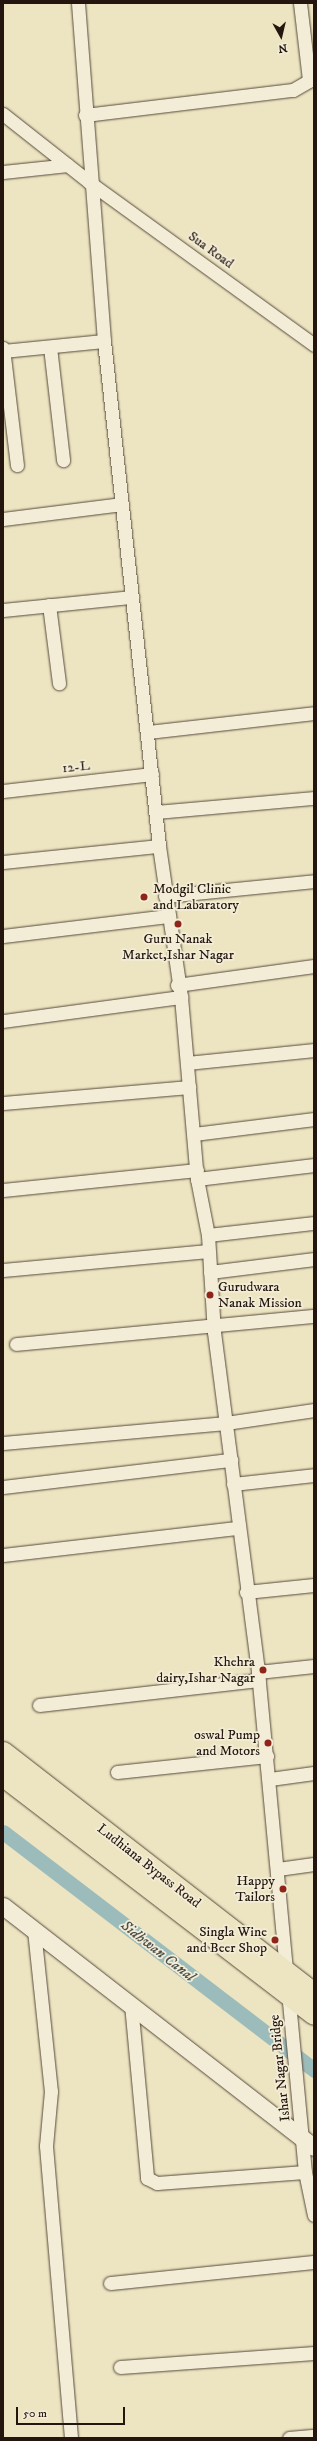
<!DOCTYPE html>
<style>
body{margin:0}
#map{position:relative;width:317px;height:2441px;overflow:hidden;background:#ede4c1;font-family:"IM FELL DW Pica",serif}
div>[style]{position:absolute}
.canal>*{height:15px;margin:-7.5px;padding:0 7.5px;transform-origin:7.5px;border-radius:7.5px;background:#9cbcbc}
.roads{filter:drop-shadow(0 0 1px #564a3c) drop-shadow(0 0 1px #564a3c)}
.minor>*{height:13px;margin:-6.5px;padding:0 6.5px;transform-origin:6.5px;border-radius:6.5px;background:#f3edd7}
.tertiary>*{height:17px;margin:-8.5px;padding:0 8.5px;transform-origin:8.5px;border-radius:8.5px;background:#f3edd7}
.trunk>*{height:22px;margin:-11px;padding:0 11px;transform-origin:11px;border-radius:11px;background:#ede4c1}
.dots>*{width:11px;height:11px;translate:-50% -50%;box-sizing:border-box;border:2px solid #f3edd7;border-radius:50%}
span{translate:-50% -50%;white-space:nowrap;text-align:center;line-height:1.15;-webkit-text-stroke:3.5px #f3edd7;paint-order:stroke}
.street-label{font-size:14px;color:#24160f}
.poi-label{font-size:14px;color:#24160f}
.left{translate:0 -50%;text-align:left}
.right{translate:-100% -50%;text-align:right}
.water-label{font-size:15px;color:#4e504c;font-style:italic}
.frame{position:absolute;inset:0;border:4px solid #24160f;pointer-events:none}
.north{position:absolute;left:261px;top:16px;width:40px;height:40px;-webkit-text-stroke:3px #f3edd7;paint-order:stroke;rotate:172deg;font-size:11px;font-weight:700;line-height:16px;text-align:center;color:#24160f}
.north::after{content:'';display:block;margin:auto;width:14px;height:18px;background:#24160f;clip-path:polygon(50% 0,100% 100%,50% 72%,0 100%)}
.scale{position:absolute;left:16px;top:2407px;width:109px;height:18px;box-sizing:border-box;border:2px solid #24160f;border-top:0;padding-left:5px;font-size:12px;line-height:14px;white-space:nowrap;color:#24160f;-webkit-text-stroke:3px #f3edd7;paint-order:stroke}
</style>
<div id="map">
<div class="canal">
<i style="left:3px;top:1832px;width:392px;rotate:37.4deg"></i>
</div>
<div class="roads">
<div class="minor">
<i style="left:78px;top:3px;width:339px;rotate:85.6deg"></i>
<i style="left:104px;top:341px;width:508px;rotate:83.78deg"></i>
<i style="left:159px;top:846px;width:153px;rotate:81.7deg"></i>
<i style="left:181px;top:997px;width:183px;rotate:85deg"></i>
<i style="left:197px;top:1179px;width:57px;rotate:78.9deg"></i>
<i style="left:208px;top:1235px;width:97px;rotate:86.5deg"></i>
<i style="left:214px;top:1332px;width:343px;rotate:82.6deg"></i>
<i style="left:258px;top:1672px;width:502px;rotate:84.63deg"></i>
<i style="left:305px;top:2172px;width:44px;rotate:78.2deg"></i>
<i style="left:300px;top:3px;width:78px;rotate:83.3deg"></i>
<i style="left:3px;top:114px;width:110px;rotate:38.3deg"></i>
<i style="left:89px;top:182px;width:278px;rotate:35.9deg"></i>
<i style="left:85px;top:115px;width:209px;rotate:-6.9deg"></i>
<i style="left:293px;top:90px;width:24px;rotate:-30deg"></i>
<i style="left:3px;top:172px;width:65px;rotate:-6.1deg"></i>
<i style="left:50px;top:347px;width:114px;rotate:83.4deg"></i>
<i style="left:3px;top:348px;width:118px;rotate:83.2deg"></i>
<i style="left:3px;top:351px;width:101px;rotate:-5.7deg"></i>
<i style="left:3px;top:519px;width:120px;rotate:-7.2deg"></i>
<i style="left:49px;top:605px;width:79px;rotate:82.7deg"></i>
<i style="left:3px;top:610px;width:130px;rotate:-5.8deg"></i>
<i style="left:148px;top:732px;width:167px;rotate:-6.5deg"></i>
<i style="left:3px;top:791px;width:150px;rotate:-6.5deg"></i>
<i style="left:156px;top:812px;width:159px;rotate:-5.1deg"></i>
<i style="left:3px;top:862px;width:157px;rotate:-5.9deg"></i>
<i style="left:165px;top:896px;width:150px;rotate:-5.7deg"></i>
<i style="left:3px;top:936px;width:166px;rotate:-6.9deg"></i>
<i style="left:177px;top:985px;width:138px;rotate:-7.9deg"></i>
<i style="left:3px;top:1021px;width:180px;rotate:-7.7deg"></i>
<i style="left:187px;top:1063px;width:128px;rotate:-5.8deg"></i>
<i style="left:3px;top:1103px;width:187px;rotate:-4.9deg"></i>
<i style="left:194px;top:1134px;width:121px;rotate:-7.1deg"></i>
<i style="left:197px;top:1179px;width:118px;rotate:-6.8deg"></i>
<i style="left:3px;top:1190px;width:195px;rotate:-5.9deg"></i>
<i style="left:208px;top:1235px;width:107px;rotate:-6.5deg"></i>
<i style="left:3px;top:1270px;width:206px;rotate:-5.3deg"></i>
<i style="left:210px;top:1272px;width:105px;rotate:-7.1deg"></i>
<i style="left:16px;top:1344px;width:299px;rotate:-5.4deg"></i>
<i style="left:3px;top:1443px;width:224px;rotate:-5.1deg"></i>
<i style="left:226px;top:1423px;width:89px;rotate:-8.4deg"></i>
<i style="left:233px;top:1484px;width:81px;rotate:-6.3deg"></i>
<i style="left:3px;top:1487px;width:230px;rotate:-6.8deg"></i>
<i style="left:3px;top:1555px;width:237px;rotate:-6.6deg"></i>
<i style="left:246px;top:1592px;width:68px;rotate:-5.9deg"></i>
<i style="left:258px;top:1672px;width:56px;rotate:-6.1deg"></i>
<i style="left:39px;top:1705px;width:221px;rotate:-6.5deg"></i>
<i style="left:117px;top:1772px;width:151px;rotate:-6.1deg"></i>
<i style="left:270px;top:1779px;width:44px;rotate:-7.8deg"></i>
<i style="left:278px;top:1869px;width:36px;rotate:-8deg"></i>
<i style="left:34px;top:1930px;width:162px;rotate:84deg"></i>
<i style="left:51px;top:2091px;width:55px;rotate:95.2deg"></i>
<i style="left:46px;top:2146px;width:293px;rotate:85.1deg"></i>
<i style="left:131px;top:2004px;width:175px;rotate:84.7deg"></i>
<i style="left:147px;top:2178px;width:11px;rotate:27deg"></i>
<i style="left:157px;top:2183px;width:148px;rotate:-4.3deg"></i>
<i style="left:110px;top:2283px;width:205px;rotate:-5.9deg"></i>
<i style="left:120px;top:2367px;width:195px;rotate:-4.1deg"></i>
<i style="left:289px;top:2438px;width:25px;rotate:-5deg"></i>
</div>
<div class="tertiary">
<i style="left:3px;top:1906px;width:393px;rotate:37.8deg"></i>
</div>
<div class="trunk">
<i style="left:3px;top:1753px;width:393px;rotate:37.8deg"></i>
<i style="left:3px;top:1775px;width:392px;rotate:37.5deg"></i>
</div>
</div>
<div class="dots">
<i style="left:144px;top:897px;background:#8f2418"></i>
<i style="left:178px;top:924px;background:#8f2418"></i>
<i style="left:210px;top:1295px;background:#8f2418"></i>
<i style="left:263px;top:1670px;background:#8f2418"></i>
<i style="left:268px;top:1743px;background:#8f2418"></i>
<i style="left:283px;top:1889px;background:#8f2418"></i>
<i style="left:275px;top:1940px;background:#8f2418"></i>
</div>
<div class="street-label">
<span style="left:211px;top:250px;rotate:36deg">Sua Road</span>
<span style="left:76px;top:767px;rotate:-6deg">12-L</span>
<span style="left:149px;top:1866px;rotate:38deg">Ludhiana Bypass Road</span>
<span style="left:280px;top:2068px;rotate:-96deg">Ishar Nagar Bridge</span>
</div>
<div class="poi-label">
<span class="left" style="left:153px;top:897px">Modgil Clinic<br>and Labaratory</span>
<span style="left:178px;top:947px">Guru Nanak<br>Market,Ishar Nagar</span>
<span class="left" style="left:218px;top:1295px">Gurudwara<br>Nanak Mission</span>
<span class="right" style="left:255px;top:1670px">Khehra<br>dairy,Ishar Nagar</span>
<span class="right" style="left:260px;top:1743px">oswal Pump<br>and Motors</span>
<span class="right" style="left:275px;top:1889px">Happy<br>Tailors</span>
<span class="right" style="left:267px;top:1940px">Singla Wine<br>and Beer Shop</span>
</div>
<div class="water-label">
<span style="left:158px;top:1951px;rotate:38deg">Sidhwan Canal</span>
</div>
<div class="frame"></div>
<div class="north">N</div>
<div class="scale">50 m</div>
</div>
